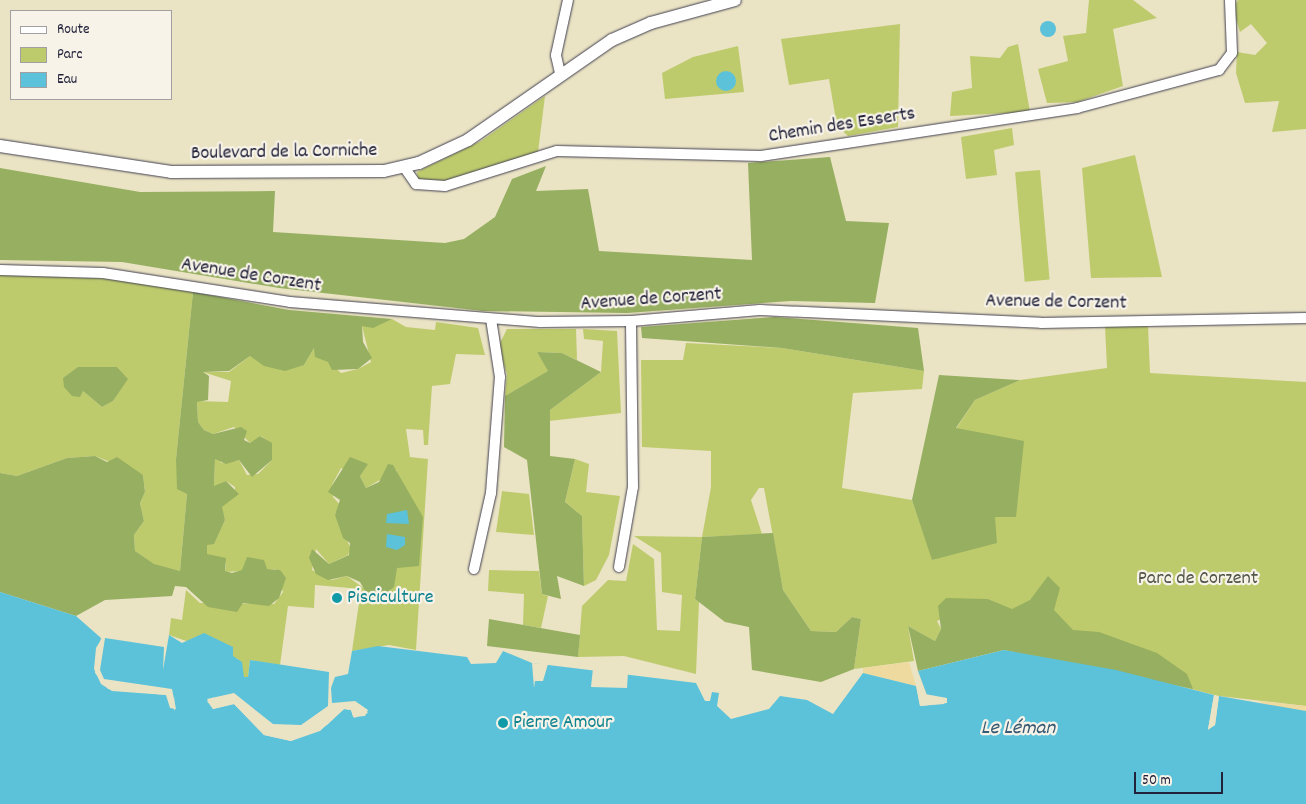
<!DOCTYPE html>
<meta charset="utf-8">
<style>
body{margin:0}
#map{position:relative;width:1306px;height:804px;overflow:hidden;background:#eae3c4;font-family:Dekko,sans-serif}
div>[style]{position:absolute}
.green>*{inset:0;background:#becb6d;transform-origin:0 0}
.forest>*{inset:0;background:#96af60}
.sand>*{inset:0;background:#eeda9e}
.water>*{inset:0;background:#5cc2da}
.round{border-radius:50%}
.pier>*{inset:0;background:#eae3c4}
.roads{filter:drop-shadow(0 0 1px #403f50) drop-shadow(0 0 1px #403f50)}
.minor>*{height:10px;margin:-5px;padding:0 5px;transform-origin:5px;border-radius:5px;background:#fff}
.tertiary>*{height:12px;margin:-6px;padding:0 6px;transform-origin:6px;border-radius:6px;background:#fff}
.dots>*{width:14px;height:14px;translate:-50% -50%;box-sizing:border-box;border:2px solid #f7f3e8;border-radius:50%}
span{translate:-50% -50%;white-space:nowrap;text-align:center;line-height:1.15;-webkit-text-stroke:4.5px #f7f3e8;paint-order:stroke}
.street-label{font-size:20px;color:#22223b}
.park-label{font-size:20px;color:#51554a}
.culture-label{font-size:20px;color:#0d838f}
.left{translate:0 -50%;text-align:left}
.water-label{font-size:21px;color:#365a73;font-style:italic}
.legend{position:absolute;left:10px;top:10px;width:162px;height:90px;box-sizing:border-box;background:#f7f3e8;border:1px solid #a29fa3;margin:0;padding:6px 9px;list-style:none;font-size:15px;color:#22223b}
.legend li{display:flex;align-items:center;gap:10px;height:25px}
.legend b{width:25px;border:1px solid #a29fa3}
.scale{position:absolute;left:1134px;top:772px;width:89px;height:22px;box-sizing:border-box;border:2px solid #22223b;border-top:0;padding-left:6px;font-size:15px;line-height:18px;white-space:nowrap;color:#22223b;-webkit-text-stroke:4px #f7f3e8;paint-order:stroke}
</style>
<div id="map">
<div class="green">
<i style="clip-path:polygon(1089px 0,1133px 0,1157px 18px,1113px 29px,1123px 86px,1077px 102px,1047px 103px,1038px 69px,1068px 61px,1063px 36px,1086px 33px)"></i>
<i style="clip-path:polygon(1238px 0,1306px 0,1306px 129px,1272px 132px,1279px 101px,1245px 103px,1236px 73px,1237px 52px,1255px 55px,1267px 43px,1251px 24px,1240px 32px,1233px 9px)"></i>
<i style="clip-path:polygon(900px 24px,898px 127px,848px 136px,837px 126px,829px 79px,789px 85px,781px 39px)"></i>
<i style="clip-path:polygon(1018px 44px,1030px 112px,950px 116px,952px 92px,972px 88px,970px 56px,1000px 58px,1008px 47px)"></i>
<i style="clip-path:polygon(738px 46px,744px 92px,665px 99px,662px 73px,693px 57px)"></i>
<i style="clip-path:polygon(545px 96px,538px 152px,454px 181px,418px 180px,417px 172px,481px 141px)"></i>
<i style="clip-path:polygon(1012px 128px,1014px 145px,994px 150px,997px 175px,966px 179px,961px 137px)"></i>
<i style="clip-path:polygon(1135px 155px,1162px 277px,1091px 278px,1082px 168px)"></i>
<i style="left:1040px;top:170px;width:110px;height:25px;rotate:85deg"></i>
<i style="clip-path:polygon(evenodd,0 275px,120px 279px,193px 292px,176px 459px,187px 494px,180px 571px,154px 565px,135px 551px,134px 535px,144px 521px,140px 503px,145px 492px,143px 475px,95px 456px,67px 458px,17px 476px,0 473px,0 275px,117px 367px,127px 379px,113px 401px,102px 407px,83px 391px,117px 367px)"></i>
<i style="clip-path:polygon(evenodd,392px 319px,406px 327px,435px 330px,436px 322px,478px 328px,485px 355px,456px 354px,450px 384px,432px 386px,428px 445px,424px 445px,423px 430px,406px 429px,410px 457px,428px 459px,416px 650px,389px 645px,352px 651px,361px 589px,315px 585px,314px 608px,288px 606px,280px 665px,250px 660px,248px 677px,243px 677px,238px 659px,169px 635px,171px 618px,182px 620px,186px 590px,200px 603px,274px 604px,283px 592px,275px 569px,225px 572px,226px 563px,207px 554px,207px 544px,214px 543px,225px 520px,221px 507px,226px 499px,235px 497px,235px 487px,226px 481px,214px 487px,215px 458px,222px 463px,239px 460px,247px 475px,258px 474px,272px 460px,272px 444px,261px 436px,250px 443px,234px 427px,213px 434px,204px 430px,198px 422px,197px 401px,228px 402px,231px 381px,203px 372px,229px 372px,250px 356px,275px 367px,304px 365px,314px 348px,341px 373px,358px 369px,371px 362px,362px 326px,392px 319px,341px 468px,360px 476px,366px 488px,397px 470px,369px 592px,347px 576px,332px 580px,312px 570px,316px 549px,329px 564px,348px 555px,351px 549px,335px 514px,341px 506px,333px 497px,332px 485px,341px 468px)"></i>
<i style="clip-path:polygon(1148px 325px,1150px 373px,1306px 382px,1306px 706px,1219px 696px,1116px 670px,1004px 650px,1001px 605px,988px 599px,937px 621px,941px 629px,935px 641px,908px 626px,914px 661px,854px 669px,861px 619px,852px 617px,836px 632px,811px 631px,783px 590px,764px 488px,759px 488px,751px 500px,762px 534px,702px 537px,695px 599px,699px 602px,696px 674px,624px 656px,578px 657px,582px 606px,608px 580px,626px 581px,633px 544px,654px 559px,657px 630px,680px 631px,682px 595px,662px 592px,661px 553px,634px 536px,702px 537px,711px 487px,711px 451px,642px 447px,641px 360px,683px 360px,686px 343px,782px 348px,924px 371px,922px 389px,853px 393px,842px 488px,912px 500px,933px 560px,995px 517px,1015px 517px,956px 429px,975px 400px,1020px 380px,1107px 368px,1105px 326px)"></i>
<i style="clip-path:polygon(507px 329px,576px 329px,577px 360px,562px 353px,537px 352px,549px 371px,505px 396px,507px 374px,498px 347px)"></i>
<i style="clip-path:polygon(583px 329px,617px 331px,621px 413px,549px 421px,550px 410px,601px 372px,603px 341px,584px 339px)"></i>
<i style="clip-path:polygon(575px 459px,589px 464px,586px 492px,620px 496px,609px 555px,596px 580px,584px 586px,582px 516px,565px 502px)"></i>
<i style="clip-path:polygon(502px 491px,529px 494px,534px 535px,496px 532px)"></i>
<i style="clip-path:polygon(489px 570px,539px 571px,542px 594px,548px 596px,541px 628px,523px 625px,524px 594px,488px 591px)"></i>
</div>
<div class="forest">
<i style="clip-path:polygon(830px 157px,846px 221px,889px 223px,875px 303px,791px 301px,627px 313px,483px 311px,279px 288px,122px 262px,0 260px,0 168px,140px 192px,275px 191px,273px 232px,445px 243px,464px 239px,495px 217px,512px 179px,546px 166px,536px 191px,588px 189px,599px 251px,752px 260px,748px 163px)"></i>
<i style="clip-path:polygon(193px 292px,289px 310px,392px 319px,373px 328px,362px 326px,363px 342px,372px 358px,358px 369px,332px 370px,328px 362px,315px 357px,314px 348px,304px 365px,285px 371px,264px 366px,250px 356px,229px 371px,203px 372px,209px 376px,208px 400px,197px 402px,198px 422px,204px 430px,213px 434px,241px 427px,247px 431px,244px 440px,250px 443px,260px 436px,272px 443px,272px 460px,252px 477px,239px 460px,226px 464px,215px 459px,214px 486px,226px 481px,239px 494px,222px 507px,225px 520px,214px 544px,207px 545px,207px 554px,226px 558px,225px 571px,232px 573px,242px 570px,247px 557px,264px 560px,267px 569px,280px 570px,286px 578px,279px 598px,269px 606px,243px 603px,237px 612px,208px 607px,186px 587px,175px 586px,172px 596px,105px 600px,76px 616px,0 592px,0 473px,17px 476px,67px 458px,95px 456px,107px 462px,117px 457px,143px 475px,145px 492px,140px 503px,144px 521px,134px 535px,135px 551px,154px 564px,180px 571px,187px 494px,177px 489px,176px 459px)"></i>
<i style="clip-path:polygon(775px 317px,918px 328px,924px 371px,782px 348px,642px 338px,641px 327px)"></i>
<i style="clip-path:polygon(537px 352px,562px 353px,601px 372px,550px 410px,550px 456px,575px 459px,565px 502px,582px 516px,584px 586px,557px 576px,561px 599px,542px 594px,527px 460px,504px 447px,505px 396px,548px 371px)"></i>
<i style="clip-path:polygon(78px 367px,117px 367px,128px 379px,113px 401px,102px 407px,83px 391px,80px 397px,72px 396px,64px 387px,63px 378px)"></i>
<i style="clip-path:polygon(939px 375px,1020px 380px,975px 400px,956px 428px,1024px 441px,1016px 517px,995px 517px,997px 543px,932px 560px,912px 500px)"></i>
<i style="clip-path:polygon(350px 457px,368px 464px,360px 476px,366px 488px,379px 482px,388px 464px,393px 465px,423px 517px,419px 566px,397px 568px,394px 587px,376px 601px,369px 598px,360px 582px,347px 576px,328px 580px,316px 574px,309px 558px,312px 549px,329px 564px,349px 555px,350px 543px,343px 538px,335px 515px,340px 500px,328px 492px)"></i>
<i style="clip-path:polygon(773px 533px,783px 590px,811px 631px,836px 632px,852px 617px,861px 619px,854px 669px,821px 682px,752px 670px,749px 627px,725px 622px,695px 599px,702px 537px)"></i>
<i style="clip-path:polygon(1048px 576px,1060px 588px,1054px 610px,1073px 630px,1099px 632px,1157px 653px,1187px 674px,1193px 689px,1004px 650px,918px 671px,908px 626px,935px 641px,941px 629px,938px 606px,946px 598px,988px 599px,1012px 609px,1030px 600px)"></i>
<i style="clip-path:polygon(489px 619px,580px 635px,578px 657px,487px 646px)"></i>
</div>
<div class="sand">
<i style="clip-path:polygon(909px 662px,916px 686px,863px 673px,863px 668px)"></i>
<i style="clip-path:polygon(1258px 701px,1306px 706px,1306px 711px,1270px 708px)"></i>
</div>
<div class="water">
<i class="round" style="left:1040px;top:21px;width:16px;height:16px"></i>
<i class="round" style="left:716px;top:71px;width:20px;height:20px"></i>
<i style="clip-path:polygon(407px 510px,409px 524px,386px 523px,387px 514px)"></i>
<i style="clip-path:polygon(387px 534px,405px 537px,405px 545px,397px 550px,386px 547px)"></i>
<i style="clip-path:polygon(0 592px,76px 616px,101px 638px,95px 673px,108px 689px,166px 695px,170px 708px,176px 709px,172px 689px,104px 679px,100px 670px,105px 638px,164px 647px,163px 670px,169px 635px,182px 643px,204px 633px,233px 647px,233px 656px,242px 662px,244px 677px,248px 677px,250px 660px,329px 672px,328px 706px,301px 725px,273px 724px,234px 693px,207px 699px,213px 709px,234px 704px,264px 735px,291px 741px,327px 725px,344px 709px,351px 710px,353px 717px,365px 716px,368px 710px,355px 701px,332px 703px,331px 688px,335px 677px,348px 674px,352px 651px,378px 646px,467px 657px,471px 664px,496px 663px,503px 651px,532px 663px,696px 683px,705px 701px,710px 701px,712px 692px,719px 693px,717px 706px,731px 719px,769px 709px,780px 696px,807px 700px,833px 714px,863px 673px,916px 686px,920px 706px,944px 704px,947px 698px,928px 698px,918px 671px,1004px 650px,1116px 670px,1214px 695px,1208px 729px,1215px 725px,1219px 696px,1306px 711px,1306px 804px,0 804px)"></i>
</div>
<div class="pier">
<i style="clip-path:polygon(102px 638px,97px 669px,103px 682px,113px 689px,167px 693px,174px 708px,174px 695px,175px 711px,166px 695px,112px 691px,101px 684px,94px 669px,96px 648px)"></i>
<i style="clip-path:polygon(532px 663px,548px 664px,543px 681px,535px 681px,534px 688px)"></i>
<i style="clip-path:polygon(593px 668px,628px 672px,627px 688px,591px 687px)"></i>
<i style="clip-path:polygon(917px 669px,925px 694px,947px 698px,947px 703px,920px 706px,916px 684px,921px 703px,945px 701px,926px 700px)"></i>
<i style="clip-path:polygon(1214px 695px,1212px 725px,1219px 696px,1215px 725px,1208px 730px)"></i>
<i style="clip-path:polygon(214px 697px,210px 701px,214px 707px,235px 702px,265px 733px,291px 739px,319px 728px,343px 706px,353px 708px,358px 716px,366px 712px,360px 704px,368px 713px,354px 718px,351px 710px,344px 709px,320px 731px,291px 741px,264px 735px,234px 704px,213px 709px,207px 701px)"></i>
</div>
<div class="roads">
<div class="minor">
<i style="left:560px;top:73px;width:18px;rotate:-103deg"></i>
<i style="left:556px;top:55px;width:56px;rotate:-77.7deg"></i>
<i style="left:404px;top:167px;width:21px;rotate:55deg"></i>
<i style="left:416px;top:184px;width:29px;rotate:4deg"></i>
<i style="left:445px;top:186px;width:117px;rotate:-17.4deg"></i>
<i style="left:557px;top:151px;width:204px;rotate:1.4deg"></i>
<i style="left:761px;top:156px;width:320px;rotate:-8.6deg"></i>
<i style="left:1077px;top:108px;width:147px;rotate:-15deg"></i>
<i style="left:1219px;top:70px;width:21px;rotate:-53deg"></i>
<i style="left:1232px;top:53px;width:53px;rotate:-92.2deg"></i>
<i style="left:0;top:270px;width:103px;rotate:1.7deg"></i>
<i style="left:103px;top:273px;width:189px;rotate:8.8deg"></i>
<i style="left:290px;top:302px;width:251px;rotate:4.6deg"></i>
<i style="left:540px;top:322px;width:91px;rotate:-0.6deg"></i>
<i style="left:631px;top:321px;width:129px;rotate:-4.9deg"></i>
<i style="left:760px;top:310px;width:281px;rotate:2.6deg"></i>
<i style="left:1041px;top:323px;width:265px;rotate:-1.1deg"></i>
<i style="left:619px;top:567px;width:81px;rotate:-80.1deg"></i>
<i style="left:633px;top:487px;width:166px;rotate:-90.7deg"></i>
<i style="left:474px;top:569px;width:78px;rotate:-77.4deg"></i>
<i style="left:491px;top:493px;width:116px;rotate:-85.6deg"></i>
<i style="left:500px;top:377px;width:59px;rotate:-98.8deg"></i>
</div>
<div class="tertiary">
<i style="left:0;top:146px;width:173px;rotate:8.6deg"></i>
<i style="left:171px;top:172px;width:213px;rotate:-0.3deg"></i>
<i style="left:384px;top:171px;width:36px;rotate:-13deg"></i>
<i style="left:419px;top:163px;width:54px;rotate:-25.1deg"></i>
<i style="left:468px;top:140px;width:175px;rotate:-34.8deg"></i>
<i style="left:612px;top:40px;width:43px;rotate:-23.6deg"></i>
<i style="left:651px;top:23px;width:87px;rotate:-15.3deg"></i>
</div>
</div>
<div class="dots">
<i style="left:337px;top:598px;background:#0f9aa8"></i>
<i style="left:503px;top:723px;background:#0f9aa8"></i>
</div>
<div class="street-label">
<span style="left:842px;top:126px;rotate:-9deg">Chemin des Esserts</span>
<span style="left:284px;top:153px;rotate:-1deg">Boulevard de la Corniche</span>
<span style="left:251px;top:276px;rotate:9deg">Avenue de Corzent</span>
<span style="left:651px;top:300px;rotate:-4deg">Avenue de Corzent</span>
<span style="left:1056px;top:303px;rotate:1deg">Avenue de Corzent</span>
</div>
<div class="park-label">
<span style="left:1198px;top:579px">Parc de Corzent</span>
</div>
<div class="culture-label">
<span class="left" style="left:347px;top:598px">Pisciculture</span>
<span class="left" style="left:513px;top:723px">Pierre Amour</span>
</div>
<div class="water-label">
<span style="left:1018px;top:729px">Le Léman</span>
</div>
<ul class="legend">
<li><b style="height:6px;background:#fff"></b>Route</li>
<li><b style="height:14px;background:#becb6d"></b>Parc</li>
<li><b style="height:14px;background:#5cc2da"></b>Eau</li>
</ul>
<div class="scale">50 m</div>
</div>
